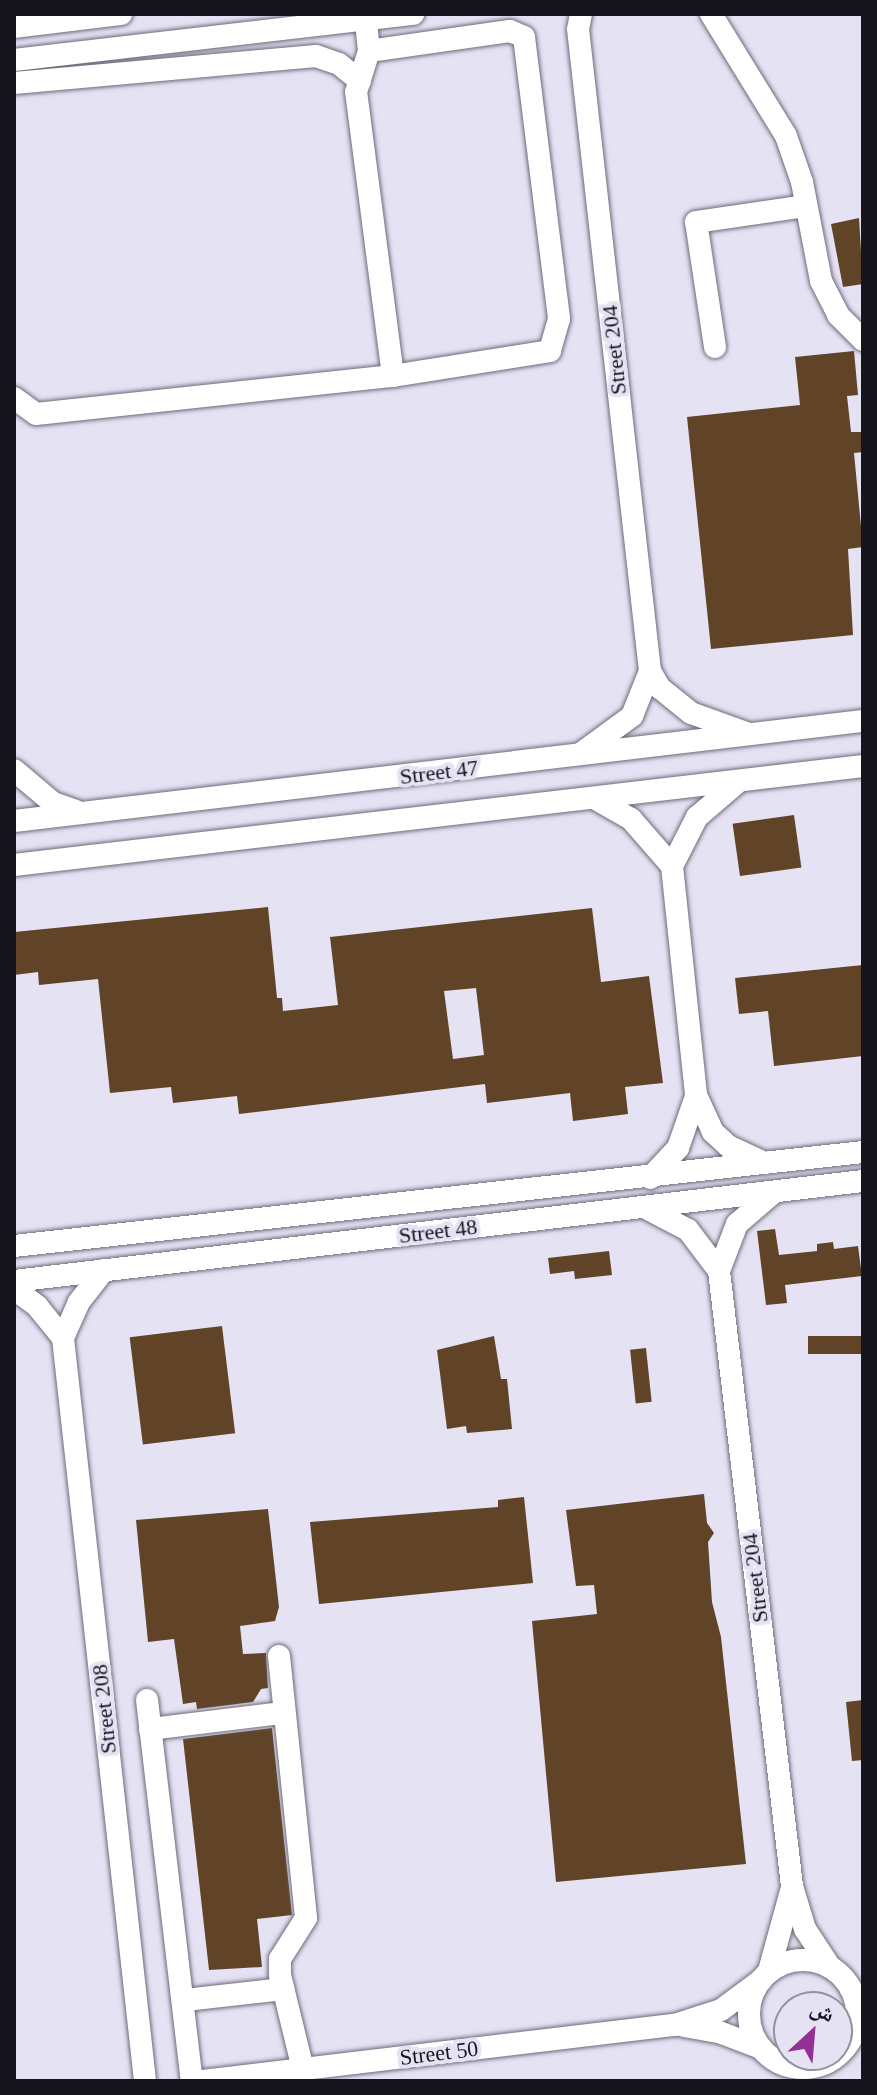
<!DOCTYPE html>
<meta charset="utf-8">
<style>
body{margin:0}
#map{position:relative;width:877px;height:2095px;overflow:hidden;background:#e5e2f4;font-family:"Times New Roman","Noto Naskh Arabic",serif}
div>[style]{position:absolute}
.building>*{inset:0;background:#614328;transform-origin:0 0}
.roads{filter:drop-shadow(0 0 2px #6d6b7b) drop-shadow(0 0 2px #6d6b7b)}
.minor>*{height:22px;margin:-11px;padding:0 11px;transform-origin:11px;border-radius:11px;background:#fff}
.minor>.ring{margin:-11px;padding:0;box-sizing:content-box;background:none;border:22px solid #fff;border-radius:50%}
span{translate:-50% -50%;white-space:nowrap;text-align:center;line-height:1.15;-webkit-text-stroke:8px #e5e2f4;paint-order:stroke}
.street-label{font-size:22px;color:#16151b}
.frame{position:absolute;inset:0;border:16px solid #16151b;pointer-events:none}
.north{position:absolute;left:773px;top:1991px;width:80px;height:80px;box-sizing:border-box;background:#e5e2f4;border:2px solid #92909d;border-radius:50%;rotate:26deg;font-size:22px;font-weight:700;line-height:32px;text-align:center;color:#16151b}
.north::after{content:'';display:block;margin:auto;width:28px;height:36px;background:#933096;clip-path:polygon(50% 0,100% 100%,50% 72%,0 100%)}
</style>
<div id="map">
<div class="building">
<i style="clip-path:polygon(859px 218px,863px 284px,843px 287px,831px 224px)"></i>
<i style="clip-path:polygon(854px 351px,858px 395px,847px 396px,851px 432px,863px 432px,863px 452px,854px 453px,863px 547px,848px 549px,853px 635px,711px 649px,687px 417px,800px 405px,795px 357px)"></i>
<i style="left:794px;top:815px;width:53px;height:62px;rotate:82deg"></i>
<i style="clip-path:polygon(evenodd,268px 907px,277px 998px,282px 998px,283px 1011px,338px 1005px,330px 937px,592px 908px,601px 982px,649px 976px,663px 1083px,625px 1087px,628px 1114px,573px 1121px,570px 1093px,487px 1103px,485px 1084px,239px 1114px,237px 1096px,173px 1103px,171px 1087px,110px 1093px,98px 979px,39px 985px,38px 972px,14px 975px,14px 932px,268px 907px,476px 988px,484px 1055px,453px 1059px,444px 991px,476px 988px)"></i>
<i style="clip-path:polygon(863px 965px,863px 1056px,774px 1066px,768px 1011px,739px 1014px,735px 978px)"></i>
<i style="clip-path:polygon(775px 1229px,779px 1255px,817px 1251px,817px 1244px,833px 1242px,834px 1249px,858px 1246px,862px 1276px,785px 1285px,787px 1303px,766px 1305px,757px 1231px)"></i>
<i style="clip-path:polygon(609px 1251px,612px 1275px,575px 1279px,574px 1271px,550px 1274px,548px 1258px)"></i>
<i style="left:222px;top:1326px;width:108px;height:93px;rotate:83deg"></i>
<i style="clip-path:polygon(494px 1336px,501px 1379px,507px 1379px,512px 1429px,467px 1433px,466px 1426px,447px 1429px,437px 1350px)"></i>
<i style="left:863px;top:1336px;width:18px;height:55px;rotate:90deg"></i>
<i style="left:646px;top:1348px;width:54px;height:16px;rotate:84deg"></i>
<i style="clip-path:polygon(704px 1494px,707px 1523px,714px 1533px,708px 1542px,712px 1602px,721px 1637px,746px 1864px,556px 1882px,532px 1621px,597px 1614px,594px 1585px,576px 1586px,566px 1510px)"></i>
<i style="clip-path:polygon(524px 1497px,533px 1583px,319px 1604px,310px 1522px,498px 1507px,498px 1500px)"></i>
<i style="clip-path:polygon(268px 1509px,279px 1607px,275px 1621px,240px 1626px,243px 1654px,266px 1653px,268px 1688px,261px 1689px,253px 1702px,197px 1709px,196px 1702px,183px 1704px,174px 1639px,148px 1642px,136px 1520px)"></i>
<i style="clip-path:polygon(863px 1700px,863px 1760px,852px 1761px,846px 1702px)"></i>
<i style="clip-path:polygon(272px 1728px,292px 1915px,257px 1919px,262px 1967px,209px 1970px,183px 1739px)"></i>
</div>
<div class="roads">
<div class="minor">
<i style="left:581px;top:14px;width:15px;rotate:101deg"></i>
<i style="left:578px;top:29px;width:646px;rotate:83.6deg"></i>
<i style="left:650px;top:671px;width:48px;rotate:111.8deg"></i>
<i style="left:632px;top:716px;width:61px;rotate:143.7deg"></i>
<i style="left:711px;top:14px;width:143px;rotate:58.4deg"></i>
<i style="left:786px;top:136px;width:49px;rotate:70.8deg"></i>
<i style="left:802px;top:182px;width:101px;rotate:79.1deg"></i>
<i style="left:821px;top:281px;width:38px;rotate:63deg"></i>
<i style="left:838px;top:315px;width:35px;rotate:45deg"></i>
<i style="left:14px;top:27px;width:108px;rotate:-6.9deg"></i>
<i style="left:369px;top:51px;width:142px;rotate:-8.1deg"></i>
<i style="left:510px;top:31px;width:15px;rotate:23deg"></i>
<i style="left:524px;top:37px;width:284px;rotate:82.9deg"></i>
<i style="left:559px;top:319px;width:33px;rotate:106deg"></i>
<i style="left:550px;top:351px;width:159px;rotate:171deg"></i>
<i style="left:14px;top:60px;width:402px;rotate:-6.6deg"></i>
<i style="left:14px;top:83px;width:303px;rotate:-5.1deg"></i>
<i style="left:316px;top:56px;width:24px;rotate:19deg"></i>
<i style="left:339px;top:64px;width:27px;rotate:39deg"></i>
<i style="left:715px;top:347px;width:126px;rotate:-98.6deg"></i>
<i style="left:696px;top:222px;width:111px;rotate:-8.3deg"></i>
<i style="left:14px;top:398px;width:27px;rotate:36deg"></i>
<i style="left:36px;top:414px;width:359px;rotate:-6.1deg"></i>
<i style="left:393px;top:376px;width:286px;rotate:-97.4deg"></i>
<i style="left:356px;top:92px;width:43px;rotate:-72.4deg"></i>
<i style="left:369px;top:51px;width:31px;rotate:-96deg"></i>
<i style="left:650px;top:671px;width:20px;rotate:60deg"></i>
<i style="left:660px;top:688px;width:40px;rotate:39deg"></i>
<i style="left:691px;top:713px;width:59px;rotate:20deg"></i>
<i style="left:14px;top:770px;width:51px;rotate:40.2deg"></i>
<i style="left:53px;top:803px;width:24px;rotate:19deg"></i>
<i style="left:738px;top:782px;width:54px;rotate:139.5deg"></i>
<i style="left:697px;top:817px;width:55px;rotate:117deg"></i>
<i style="left:672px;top:866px;width:230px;rotate:84deg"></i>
<i style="left:696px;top:1095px;width:41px;rotate:65.3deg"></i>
<i style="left:713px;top:1132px;width:21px;rotate:43deg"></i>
<i style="left:728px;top:1146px;width:41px;rotate:24.7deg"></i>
<i style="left:594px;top:798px;width:43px;rotate:29.6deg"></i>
<i style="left:631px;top:819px;width:62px;rotate:48.9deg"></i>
<i style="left:14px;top:821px;width:855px;rotate:-6.72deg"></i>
<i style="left:14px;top:865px;width:855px;rotate:-6.65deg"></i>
<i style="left:650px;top:1178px;width:41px;rotate:-47deg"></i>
<i style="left:678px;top:1148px;width:55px;rotate:-70.9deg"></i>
<i style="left:772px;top:1194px;width:46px;rotate:139.4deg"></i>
<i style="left:737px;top:1224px;width:50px;rotate:111deg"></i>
<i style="left:719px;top:1271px;width:619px;rotate:83.23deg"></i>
<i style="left:792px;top:1886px;width:45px;rotate:73.2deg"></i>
<i style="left:805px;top:1929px;width:45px;rotate:56.7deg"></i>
<i style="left:646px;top:1208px;width:47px;rotate:27.6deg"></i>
<i style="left:688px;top:1230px;width:51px;rotate:52.9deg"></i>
<i style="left:14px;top:1246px;width:854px;rotate:-6.32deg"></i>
<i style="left:104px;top:1270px;width:41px;rotate:128deg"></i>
<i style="left:79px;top:1302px;width:39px;rotate:114deg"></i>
<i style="left:63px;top:1338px;width:748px;rotate:83.7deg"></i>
<i style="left:14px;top:1281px;width:855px;rotate:-6.72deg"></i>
<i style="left:14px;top:1289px;width:29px;rotate:36deg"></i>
<i style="left:37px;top:1306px;width:41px;rotate:50.9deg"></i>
<i style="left:279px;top:1656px;width:263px;rotate:84.1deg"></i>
<i style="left:306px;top:1918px;width:49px;rotate:122.4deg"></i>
<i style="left:280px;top:1959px;width:16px;rotate:90deg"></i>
<i style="left:280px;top:1975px;width:97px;rotate:76.3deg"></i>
<i style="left:147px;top:1700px;width:384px;rotate:83.3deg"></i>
<i style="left:150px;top:1729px;width:133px;rotate:-6.9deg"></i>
<i class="ring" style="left:749px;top:1960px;width:86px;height:86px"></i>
<i style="left:769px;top:1971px;width:83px;rotate:-74.6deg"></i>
<i style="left:185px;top:2000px;width:99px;rotate:-6.4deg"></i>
<i style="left:684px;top:2026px;width:36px;rotate:10deg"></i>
<i style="left:719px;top:2032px;width:45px;rotate:20.9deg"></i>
<i style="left:203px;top:2081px;width:475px;rotate:-6.8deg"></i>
<i style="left:675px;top:2025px;width:48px;rotate:-18.1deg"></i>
<i style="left:721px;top:2010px;width:49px;rotate:-36.6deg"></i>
</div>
</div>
<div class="street-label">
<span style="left:614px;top:350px;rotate:-96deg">Street 204</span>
<span style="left:439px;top:772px;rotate:-7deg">Street 47</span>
<span style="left:438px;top:1231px;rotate:-7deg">Street 48</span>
<span style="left:755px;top:1578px;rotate:-97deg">Street 204</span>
<span style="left:104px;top:1709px;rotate:-96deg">Street 208</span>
<span style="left:439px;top:2053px;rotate:-7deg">Street 50</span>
</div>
<div class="frame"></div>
<div class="north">ش</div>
</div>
